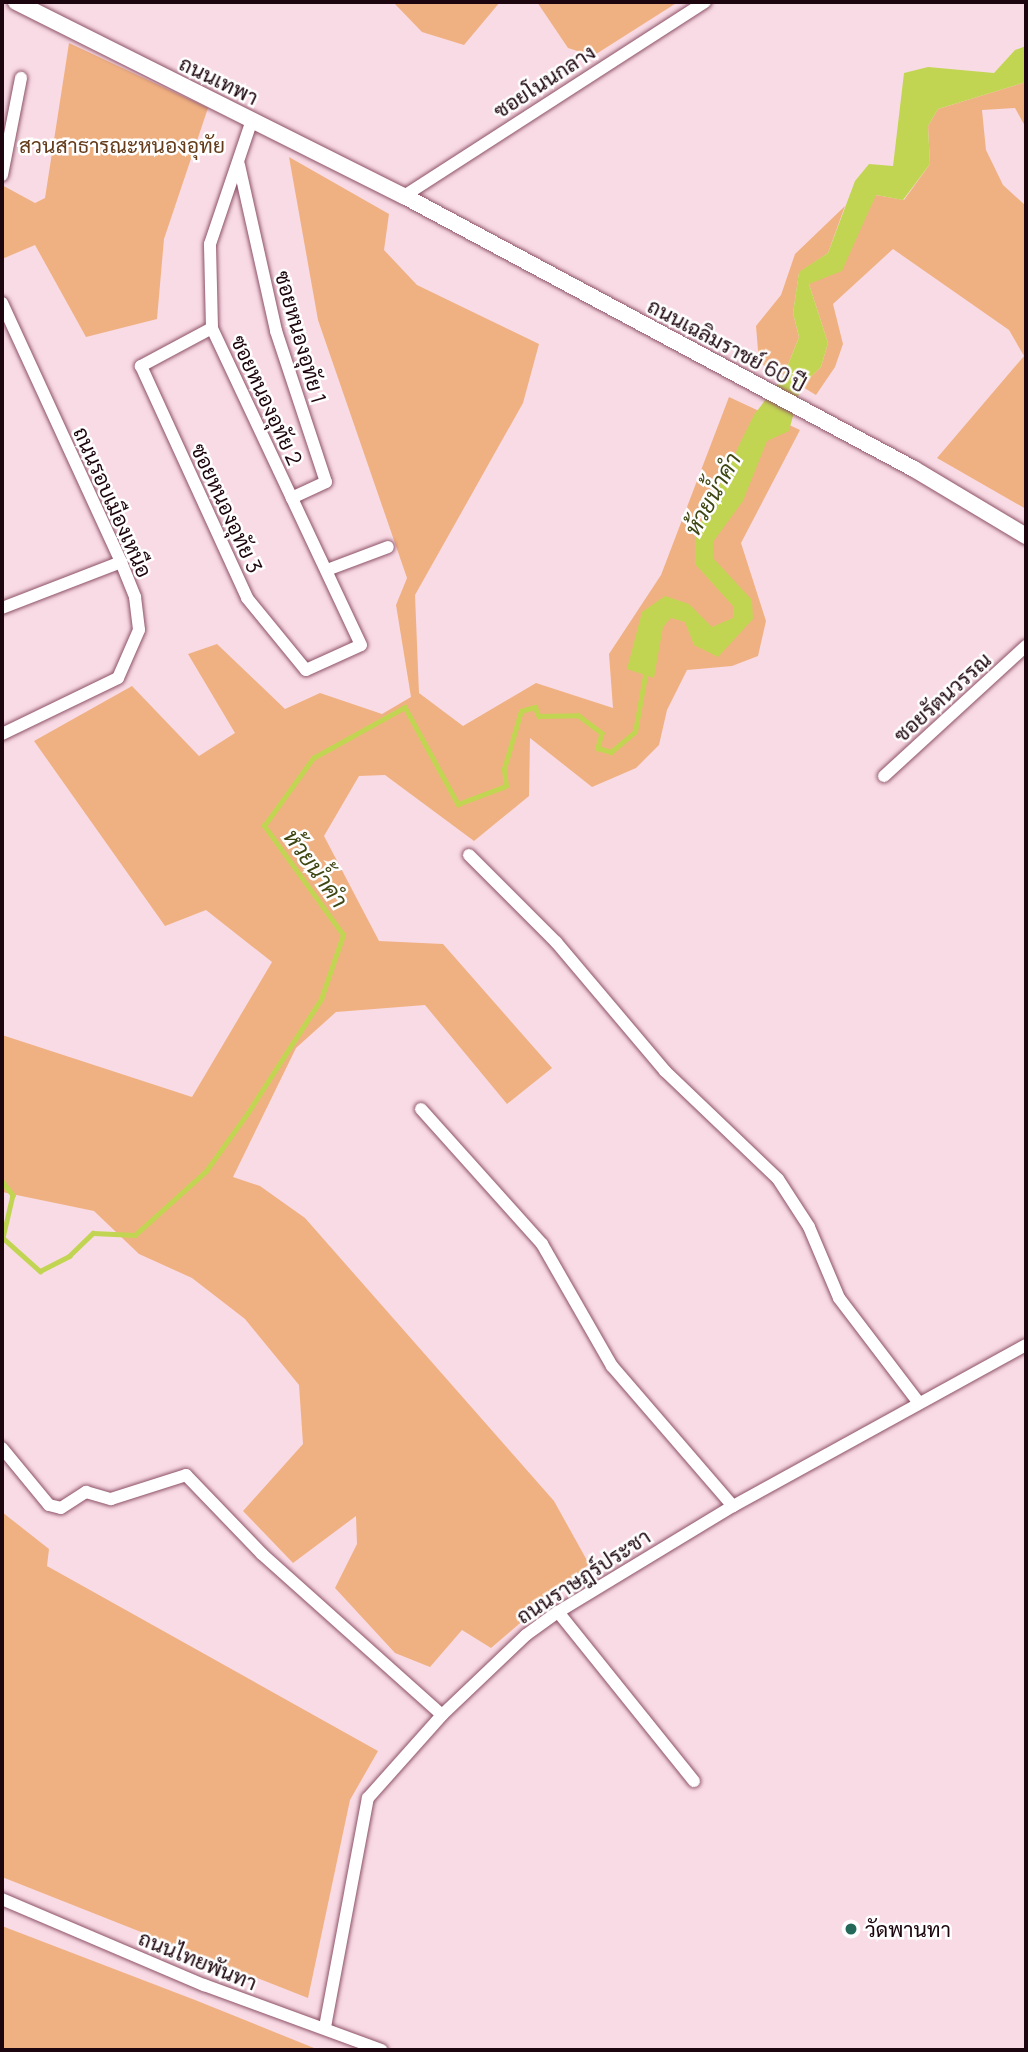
<!DOCTYPE html>
<meta charset="utf-8">
<style>
body{margin:0}
#map{position:relative;width:1028px;height:2052px;overflow:hidden;background:#f9dbe5;font-family:Manrope,Sarabun,sans-serif}
div>[style]{position:absolute}
.green>*{inset:0;background:#f0b182}
.water>*{inset:0;background:#c2d553}
.stream>*{height:4.5px;margin:-2.25px;padding:0 2.25px;transform-origin:2.25px;border-radius:2.25px;background:#c2d553}
.roads{filter:drop-shadow(0 0 2px #8d5167) drop-shadow(0 0 2px #8d5167)}
.minor>*{height:12px;margin:-6px;padding:0 6px;transform-origin:6px;border-radius:6px;background:#fff}
.tertiary>*{height:16px;margin:-8px;padding:0 8px;transform-origin:8px;border-radius:8px;background:#fff}
.dots>*{width:19px;height:19px;translate:-50% -50%;box-sizing:border-box;border:4px solid #fff;border-radius:50%}
span{translate:-50% -50%;white-space:nowrap;text-align:center;line-height:1.15;-webkit-text-stroke:5px #fff;paint-order:stroke}
.street-label{font-size:21px;color:#1c050e}
.park-label{font-size:21px;color:#643c1b}
.poi-label{font-size:21px;color:#1c050e}
.left{translate:0 -50%;text-align:left}
.water-label{font-size:23px;color:#3f4612;font-style:italic}
.frame{position:absolute;inset:0;border:4px solid #1c050e;pointer-events:none}
</style>
<div id="map">
<div class="green">
<i style="clip-path:polygon(393px 2px,500px 2px,464px 45px,422px 32px)"></i>
<i style="clip-path:polygon(537px 2px,678px 2px,593px 56px,568px 48px)"></i>
<i style="clip-path:polygon(69px 43px,208px 108px,164px 239px,157px 319px,86px 337px,35px 245px,2px 259px,2px 185px,35px 203px,45px 198px)"></i>
<i style="clip-path:polygon(1026px 82px,1026px 128px,1015px 108px,982px 110px,986px 150px,1003px 185px,1026px 206px,1026px 509px,937px 458px,1024px 356px,1009px 330px,893px 249px,833px 304px,843px 344px,835px 367px,816px 395px,801px 386px,821px 367px,828px 343px,809px 284px,876px 195px,904px 200px,930px 164px,928px 126px,938px 109px)"></i>
<i style="clip-path:polygon(289px 157px,389px 214px,384px 250px,417px 285px,539px 344px,523px 403px,415px 595px,419px 693px,463px 726px,536px 683px,613px 708px,609px 654px,661px 575px,729px 397px,800px 430px,741px 543px,766px 621px,758px 656px,732px 666px,687px 670px,667px 710px,659px 745px,636px 768px,592px 787px,530px 738px,529px 796px,474px 841px,385px 775px,359px 776px,324px 836px,379px 941px,443px 944px,552px 1068px,507px 1104px,425px 1005px,336px 1012px,296px 1048px,233px 1177px,260px 1186px,305px 1218px,554px 1501px,589px 1564px,491px 1648px,462px 1630px,430px 1667px,395px 1653px,335px 1588px,357px 1544px,356px 1516px,293px 1563px,243px 1511px,303px 1444px,299px 1385px,245px 1319px,192px 1278px,139px 1254px,94px 1211px,2px 1192px,2px 1035px,192px 1097px,272px 962px,206px 910px,165px 926px,34px 741px,132px 686px,199px 756px,235px 733px,188px 654px,217px 644px,285px 709px,320px 693px,382px 714px,411px 697px,396px 605px,407px 578px,318px 320px)"></i>
<i style="clip-path:polygon(845px 206px,828px 253px,799px 273px,793px 313px,799px 337px,784px 375px,759px 363px,756px 326px,781px 295px,795px 254px)"></i>
<i style="clip-path:polygon(2px 1512px,49px 1549px,47px 1566px,378px 1751px,350px 1800px,308px 1998px,2px 1877px)"></i>
<i style="clip-path:polygon(2px 1926px,195px 2000px,319px 2050px,2px 2050px)"></i>
</div>
<div class="water">
<i style="clip-path:polygon(1026px 46px,1026px 82px,938px 109px,928px 126px,930px 164px,903px 200px,876px 195px,842px 271px,809px 284px,828px 343px,821px 367px,801px 386px,789px 431px,767px 441px,743px 501px,713px 542px,713px 558px,752px 600px,753px 619px,718px 657px,694px 645px,685px 622px,671px 618px,663px 627px,654px 678px,627px 669px,642px 612px,665px 596px,689px 604px,712px 627px,733px 618px,733px 606px,695px 564px,695px 535px,754px 415px,784px 375px,799px 337px,793px 313px,799px 272px,828px 253px,855px 181px,869px 164px,893px 166px,904px 73px,928px 67px,994px 73px,1015px 50px)"></i>
</div>
<div class="stream">
<i style="left:2px;top:1181px;width:18px;rotate:52deg"></i>
<i style="left:13px;top:1195px;width:44px;rotate:103.1deg"></i>
<i style="left:3px;top:1238px;width:50px;rotate:41.7deg"></i>
<i style="left:40px;top:1271px;width:33px;rotate:-27deg"></i>
<i style="left:69px;top:1256px;width:33px;rotate:-44deg"></i>
<i style="left:93px;top:1233px;width:42px;rotate:2.7deg"></i>
<i style="left:135px;top:1235px;width:96px;rotate:-42deg"></i>
<i style="left:206px;top:1171px;width:70px;rotate:-54.3deg"></i>
<i style="left:247px;top:1114px;width:137px;rotate:-57.2deg"></i>
<i style="left:321px;top:999px;width:68px;rotate:-71deg"></i>
<i style="left:343px;top:935px;width:135px;rotate:-125.9deg"></i>
<i style="left:264px;top:826px;width:84px;rotate:-54.2deg"></i>
<i style="left:313px;top:758px;width:105px;rotate:-29deg"></i>
<i style="left:405px;top:707px;width:111px;rotate:61.3deg"></i>
<i style="left:458px;top:804px;width:51px;rotate:-20.6deg"></i>
<i style="left:506px;top:786px;width:17px;rotate:-97deg"></i>
<i style="left:504px;top:769px;width:60px;rotate:-73.7deg"></i>
<i style="left:521px;top:711px;width:15px;rotate:-16deg"></i>
<i style="left:535px;top:707px;width:10px;rotate:66deg"></i>
<i style="left:539px;top:716px;width:39px;rotate:-1deg"></i>
<i style="left:578px;top:715px;width:30px;rotate:37deg"></i>
<i style="left:602px;top:733px;width:16px;rotate:105deg"></i>
<i style="left:598px;top:748px;width:14px;rotate:17deg"></i>
<i style="left:611px;top:752px;width:31px;rotate:-40deg"></i>
<i style="left:635px;top:732px;width:63px;rotate:-79.9deg"></i>
</div>
<div class="roads">
<div class="minor">
<i style="left:239px;top:165px;width:170px;rotate:77.4deg"></i>
<i style="left:276px;top:331px;width:159px;rotate:71.7deg"></i>
<i style="left:326px;top:482px;width:38px;rotate:155deg"></i>
<i style="left:2px;top:175px;width:99px;rotate:-78.9deg"></i>
<i style="left:404px;top:196px;width:358px;rotate:-32.8deg"></i>
<i style="left:2px;top:303px;width:285px;rotate:65.3deg"></i>
<i style="left:121px;top:562px;width:38px;rotate:68deg"></i>
<i style="left:135px;top:597px;width:33px;rotate:83deg"></i>
<i style="left:139px;top:630px;width:52px;rotate:113.6deg"></i>
<i style="left:118px;top:678px;width:129px;rotate:154.2deg"></i>
<i style="left:212px;top:328px;width:81px;rotate:151.8deg"></i>
<i style="left:141px;top:366px;width:255px;rotate:65.4deg"></i>
<i style="left:247px;top:598px;width:93px;rotate:50.7deg"></i>
<i style="left:306px;top:670px;width:60px;rotate:-24.4deg"></i>
<i style="left:361px;top:645px;width:350px;rotate:-115.2deg"></i>
<i style="left:212px;top:328px;width:84px;rotate:-91.4deg"></i>
<i style="left:210px;top:244px;width:131px;rotate:-71.3deg"></i>
<i style="left:327px;top:570px;width:65px;rotate:-20.7deg"></i>
<i style="left:2px;top:608px;width:128px;rotate:-21.1deg"></i>
<i style="left:884px;top:776px;width:193px;rotate:-42.5deg"></i>
<i style="left:469px;top:855px;width:123px;rotate:45deg"></i>
<i style="left:556px;top:942px;width:169px;rotate:49.8deg"></i>
<i style="left:665px;top:1071px;width:156px;rotate:43.7deg"></i>
<i style="left:778px;top:1179px;width:57px;rotate:57.1deg"></i>
<i style="left:809px;top:1227px;width:77px;rotate:67.1deg"></i>
<i style="left:839px;top:1298px;width:132px;rotate:52.7deg"></i>
<i style="left:421px;top:1109px;width:181px;rotate:48.1deg"></i>
<i style="left:542px;top:1244px;width:141px;rotate:60.2deg"></i>
<i style="left:612px;top:1366px;width:185px;rotate:49.2deg"></i>
<i style="left:2px;top:1448px;width:74px;rotate:50.5deg"></i>
<i style="left:49px;top:1505px;width:12px;rotate:14deg"></i>
<i style="left:61px;top:1508px;width:30px;rotate:-33deg"></i>
<i style="left:86px;top:1492px;width:26px;rotate:16deg"></i>
<i style="left:111px;top:1499px;width:79px;rotate:-17.7deg"></i>
<i style="left:186px;top:1475px;width:110px;rotate:46.1deg"></i>
<i style="left:262px;top:1554px;width:241px;rotate:41.8deg"></i>
<i style="left:558px;top:1612px;width:217px;rotate:51.2deg"></i>
<i style="left:2px;top:1899px;width:220px;rotate:23.1deg"></i>
<i style="left:204px;top:1985px;width:189px;rotate:20.1deg"></i>
<i style="left:325px;top:2027px;width:233px;rotate:-79.4deg"></i>
<i style="left:368px;top:1798px;width:111px;rotate:-48.3deg"></i>
<i style="left:442px;top:1715px;width:116px;rotate:-43.6deg"></i>
<i style="left:526px;top:1635px;width:39px;rotate:-36deg"></i>
<i style="left:558px;top:1612px;width:205px;rotate:-31.2deg"></i>
<i style="left:733px;top:1506px;width:334px;rotate:-28.8deg"></i>
</div>
<div class="tertiary">
<i style="left:16px;top:2px;width:434px;rotate:26.6deg"></i>
<i style="left:404px;top:196px;width:578px;rotate:28.16deg"></i>
<i style="left:914px;top:469px;width:131px;rotate:30.9deg"></i>
</div>
</div>
<div class="dots">
<i style="left:851px;top:1929px;background:#24685a"></i>
</div>
<div class="street-label">
<span style="left:219px;top:80px;rotate:26deg">ถนนเทพา</span>
<span style="left:544px;top:81px;rotate:-33deg">ซอยโนนกลาง</span>
<span style="left:301px;top:337px;rotate:74deg">ซอยหนองอุทัย 1</span>
<span style="left:727px;top:345px;rotate:28deg">ถนนเฉลิมราชย์ 60 ปี</span>
<span style="left:267px;top:400px;rotate:65deg">ซอยหนองอุทัย 2</span>
<span style="left:113px;top:502px;rotate:66deg">ถนนรอบเมืองเหนือ</span>
<span style="left:227px;top:508px;rotate:65deg">ซอยหนองอุทัย 3</span>
<span style="left:942px;top:697px;rotate:-42deg">ซอยรัตนวรรณ</span>
<span style="left:583px;top:1576px;rotate:-33deg">ถนนราษฎร์ประชา</span>
<span style="left:198px;top:1960px;rotate:22deg">ถนนไทยพันทา</span>
</div>
<div class="park-label">
<span style="left:122px;top:145px">สวนสาธารณะหนองอุทัย</span>
</div>
<div class="poi-label">
<span class="left" style="left:865px;top:1929px">วัดพานทา</span>
</div>
<div class="water-label">
<span style="left:712px;top:494px;rotate:-61deg">ห้วยน้ำคำ</span>
<span style="left:316px;top:868px;rotate:54deg">ห้วยน้ำคำ</span>
</div>
<div class="frame"></div>
</div>
